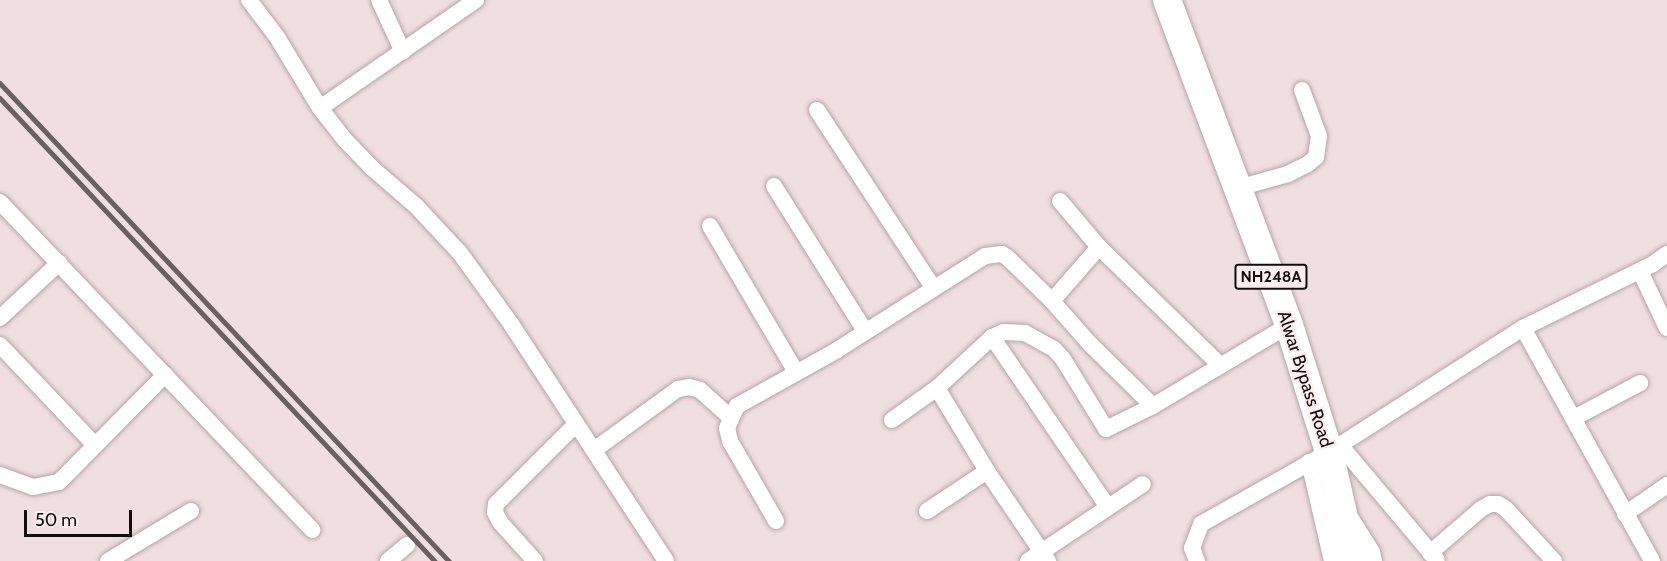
<!DOCTYPE html>
<style>
body{margin:0}
#map{position:relative;width:1667px;height:561px;overflow:hidden;background:#f0dfe1;font-family:Cabin,sans-serif}
div>[style]{position:absolute}
.roads{filter:drop-shadow(0 0 2px #b5a5a7) drop-shadow(0 0 2px #b5a5a7)}
.minor>*{height:16px;margin:-8px;padding:0 8px;transform-origin:8px;border-radius:8px;background:#fff}
.trunk>*{height:28px;margin:-14px;padding:0 14px;transform-origin:14px;border-radius:14px;background:#fff}
.rail>*{height:4.5px;margin:-2.25px;padding:0 2.25px;transform-origin:2.25px;border-radius:2.25px;background:#6a6061}
span{translate:-50% -50%;white-space:nowrap;text-align:center;line-height:1.15;-webkit-text-stroke:5px #feedef;paint-order:stroke}
.shield-label span{padding:2px 4px;background:#feedef;border:2px solid;border-radius:4px;-webkit-text-stroke-width:0}
.shield-label{font-size:16px;color:#120d0d;font-weight:700}
.street-label{font-size:18px;color:#120d0d}
.scale{position:absolute;left:24px;top:510px;width:108px;height:27px;box-sizing:border-box;border:3px solid #120d0d;border-top:0;padding-left:8px;font-size:18px;line-height:21px;white-space:nowrap;color:#120d0d;-webkit-text-stroke:4px #feedef;paint-order:stroke}
</style>
<div id="map">
<div class="roads">
<div class="minor">
<i style="left:249px;top:0;width:46px;rotate:52.9deg"></i>
<i style="left:277px;top:37px;width:83px;rotate:58.8deg"></i>
<i style="left:320px;top:108px;width:41px;rotate:52deg"></i>
<i style="left:345px;top:140px;width:39px;rotate:46deg"></i>
<i style="left:372px;top:168px;width:58px;rotate:40.8deg"></i>
<i style="left:416px;top:206px;width:64px;rotate:46.9deg"></i>
<i style="left:460px;top:253px;width:87px;rotate:54.3deg"></i>
<i style="left:511px;top:324px;width:283px;rotate:56.8deg"></i>
<i style="left:379px;top:0;width:57px;rotate:65.2deg"></i>
<i style="left:320px;top:108px;width:190px;rotate:-34.7deg"></i>
<i style="left:817px;top:110px;width:212px;rotate:56.8deg"></i>
<i style="left:774px;top:186px;width:171px;rotate:57.9deg"></i>
<i style="left:1238px;top:188px;width:52px;rotate:-15.6deg"></i>
<i style="left:1288px;top:174px;width:22px;rotate:-27deg"></i>
<i style="left:1308px;top:164px;width:11px;rotate:-41deg"></i>
<i style="left:1316px;top:157px;width:21px;rotate:-82deg"></i>
<i style="left:1319px;top:136px;width:49px;rotate:-110.3deg"></i>
<i style="left:1060px;top:201px;width:60px;rotate:49.7deg"></i>
<i style="left:1099px;top:247px;width:169px;rotate:44.3deg"></i>
<i style="left:0;top:202px;width:453px;rotate:46.4deg"></i>
<i style="left:710px;top:226px;width:169px;rotate:59.5deg"></i>
<i style="left:1640px;top:271px;width:63px;rotate:64.7deg"></i>
<i style="left:1052px;top:301px;width:57px;rotate:48.5deg"></i>
<i style="left:1090px;top:344px;width:88px;rotate:44.5deg"></i>
<i style="left:0;top:318px;width:81px;rotate:-43deg"></i>
<i style="left:1523px;top:328px;width:266px;rotate:61deg"></i>
<i style="left:992px;top:337px;width:206px;rotate:55.7deg"></i>
<i style="left:0;top:345px;width:137px;rotate:46.5deg"></i>
<i style="left:937px;top:388px;width:97px;rotate:58.9deg"></i>
<i style="left:987px;top:471px;width:109px;rotate:55.9deg"></i>
<i style="left:1574px;top:418px;width:75px;rotate:-27.9deg"></i>
<i style="left:892px;top:420px;width:55px;rotate:-35.4deg"></i>
<i style="left:937px;top:388px;width:75px;rotate:-42.8deg"></i>
<i style="left:992px;top:337px;width:13px;rotate:-23deg"></i>
<i style="left:1004px;top:332px;width:21px;rotate:3deg"></i>
<i style="left:1025px;top:333px;width:33px;rotate:29deg"></i>
<i style="left:1054px;top:349px;width:13px;rotate:48deg"></i>
<i style="left:1063px;top:359px;width:82px;rotate:58.4deg"></i>
<i style="left:1106px;top:429px;width:52px;rotate:-26.1deg"></i>
<i style="left:1153px;top:406px;width:158px;rotate:-30.8deg"></i>
<i style="left:1340px;top:445px;width:150px;rotate:49.9deg"></i>
<i style="left:594px;top:450px;width:104px;rotate:-36deg"></i>
<i style="left:678px;top:389px;width:11px;rotate:-10deg"></i>
<i style="left:689px;top:387px;width:11px;rotate:15deg"></i>
<i style="left:700px;top:390px;width:40px;rotate:42deg"></i>
<i style="left:1309px;top:462px;width:102px;rotate:76.9deg"></i>
<i style="left:0;top:475px;width:35px;rotate:20deg"></i>
<i style="left:33px;top:487px;width:26px;rotate:-11deg"></i>
<i style="left:59px;top:482px;width:151px;rotate:-45.3deg"></i>
<i style="left:927px;top:511px;width:72px;rotate:-33.7deg"></i>
<i style="left:1625px;top:514px;width:51px;rotate:-34.6deg"></i>
<i style="left:1352px;top:520px;width:38px;rotate:58deg"></i>
<i style="left:1372px;top:552px;width:9px;rotate:77deg"></i>
<i style="left:776px;top:521px;width:92px;rotate:-119.9deg"></i>
<i style="left:730px;top:441px;width:13px;rotate:-103deg"></i>
<i style="left:727px;top:428px;width:24px;rotate:-66deg"></i>
<i style="left:737px;top:406px;width:115px;rotate:-29.2deg"></i>
<i style="left:837px;top:350px;width:175px;rotate:-32.4deg"></i>
<i style="left:985px;top:256px;width:17px;rotate:-7deg"></i>
<i style="left:1002px;top:254px;width:7px;rotate:34deg"></i>
<i style="left:1008px;top:258px;width:62px;rotate:44.3deg"></i>
<i style="left:1052px;top:301px;width:72px;rotate:-49deg"></i>
<i style="left:1430px;top:553px;width:67px;rotate:-40.8deg"></i>
<i style="left:1481px;top:509px;width:10px;rotate:-29deg"></i>
<i style="left:1490px;top:504px;width:8px"></i>
<i style="left:1498px;top:504px;width:9px;rotate:32deg"></i>
<i style="left:1506px;top:509px;width:71px;rotate:47.3deg"></i>
<i style="left:108px;top:561px;width:97px;rotate:-31.1deg"></i>
<i style="left:388px;top:561px;width:25px;rotate:-40deg"></i>
<i style="left:535px;top:561px;width:52px;rotate:-131.9deg"></i>
<i style="left:500px;top:522px;width:11px;rotate:-117deg"></i>
<i style="left:495px;top:512px;width:8px;rotate:-83deg"></i>
<i style="left:496px;top:504px;width:113px;rotate:-45deg"></i>
<i style="left:1028px;top:561px;width:138px;rotate:-33.8deg"></i>
<i style="left:1197px;top:561px;width:14px;rotate:-111deg"></i>
<i style="left:1192px;top:548px;width:26px;rotate:-69deg"></i>
<i style="left:1201px;top:524px;width:147px;rotate:-29.4deg"></i>
<i style="left:1329px;top:452px;width:230px;rotate:-32.6deg"></i>
<i style="left:1523px;top:328px;width:145px;rotate:-26.2deg"></i>
<i style="left:1653px;top:264px;width:17px;rotate:-36deg"></i>
</div>
<div class="trunk">
<i style="left:1167px;top:0;width:347px;rotate:69.4deg"></i>
<i style="left:1289px;top:325px;width:133px;rotate:72.5deg"></i>
<i style="left:1329px;top:452px;width:112px;rotate:77.1deg"></i>
</div>
</div>
<div class="rail">
<i style="left:0;top:83px;width:656px;rotate:46.79deg"></i>
<i style="left:0;top:98px;width:635px;rotate:46.79deg"></i>
</div>
<div class="shield-label">
<span style="left:1271px;top:277px">NH248A</span>
</div>
<div class="street-label">
<span style="left:1305px;top:379px;rotate:72deg">Alwar Bypass Road</span>
</div>
<div class="scale">50 m</div>
</div>
